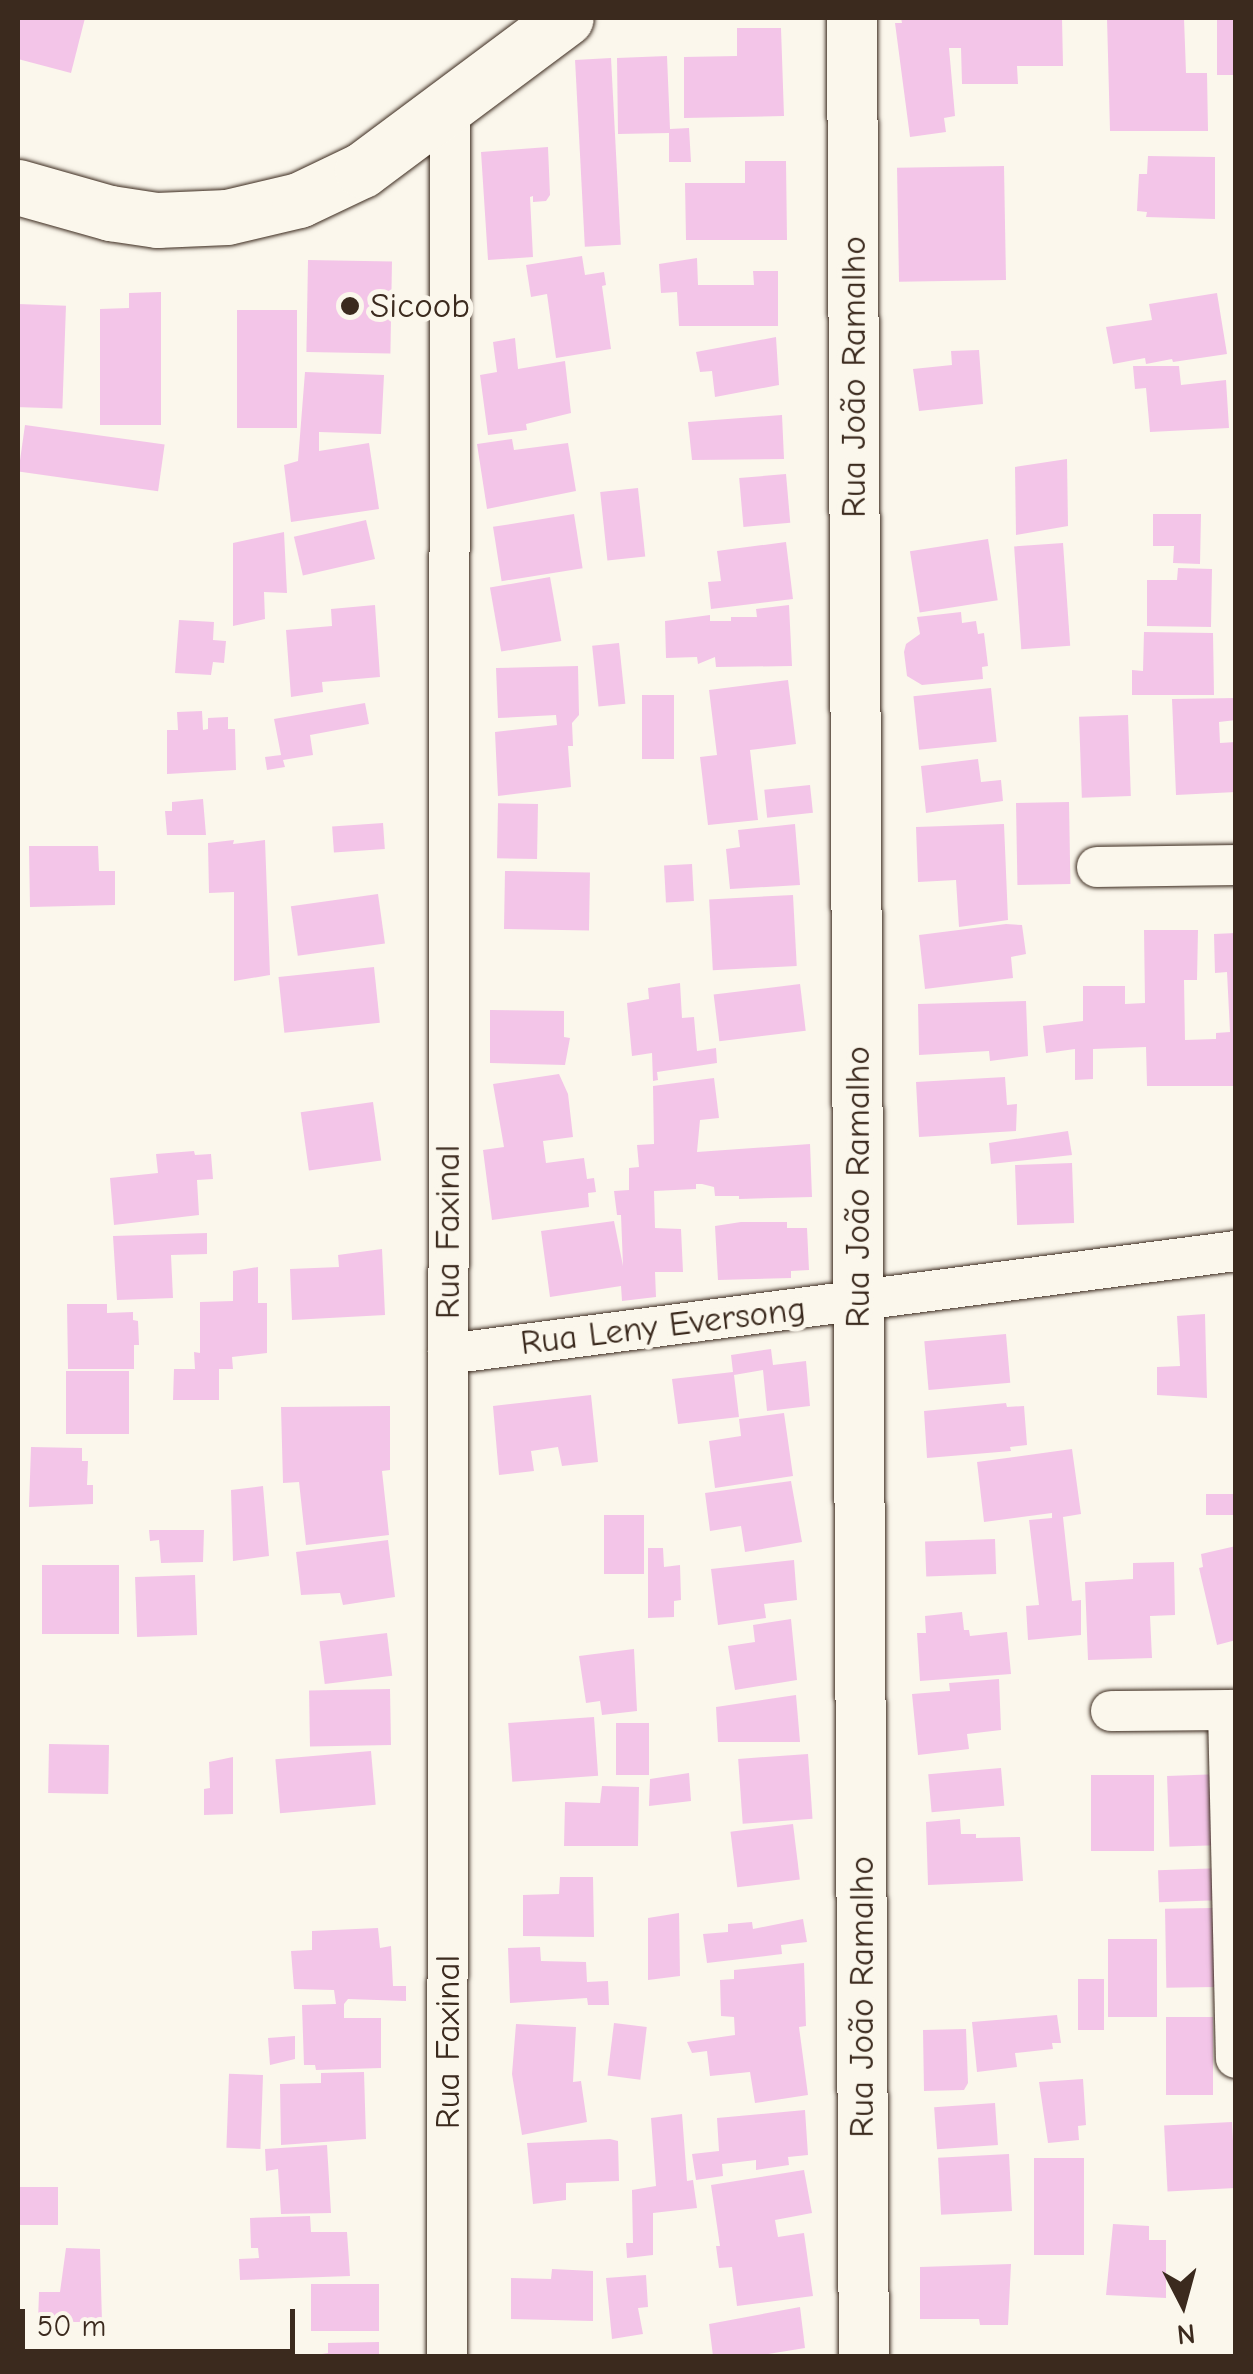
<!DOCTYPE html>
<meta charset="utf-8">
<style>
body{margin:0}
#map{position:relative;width:1253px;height:2374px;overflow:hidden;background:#fbf7ec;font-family:"Comic Neue",sans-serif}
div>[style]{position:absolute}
.building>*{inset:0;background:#f3c5e8;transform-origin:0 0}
.roads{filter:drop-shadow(0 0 2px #3b2a1e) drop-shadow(0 0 2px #3b2a1e)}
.minor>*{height:40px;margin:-20px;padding:0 20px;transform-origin:20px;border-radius:20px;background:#fbf7ec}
.tertiary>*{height:50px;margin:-25px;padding:0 25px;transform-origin:25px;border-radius:25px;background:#fbf7ec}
.secondary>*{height:55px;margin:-27.5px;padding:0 27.5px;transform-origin:27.5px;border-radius:27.5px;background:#fbf7ec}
.dots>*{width:28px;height:28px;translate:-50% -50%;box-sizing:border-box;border:5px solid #fbf7ec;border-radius:50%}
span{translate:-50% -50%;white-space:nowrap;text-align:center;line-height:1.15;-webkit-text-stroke:10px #fbf7ec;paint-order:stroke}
.poi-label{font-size:35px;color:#3b2a1e}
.left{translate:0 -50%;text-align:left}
.street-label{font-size:35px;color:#3b2a1e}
.frame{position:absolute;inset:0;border:20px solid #3b2a1e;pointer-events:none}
.north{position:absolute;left:1133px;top:2254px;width:100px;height:100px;-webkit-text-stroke:8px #fbf7ec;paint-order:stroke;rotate:174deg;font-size:28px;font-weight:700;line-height:40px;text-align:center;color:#3b2a1e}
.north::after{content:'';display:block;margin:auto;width:35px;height:45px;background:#3b2a1e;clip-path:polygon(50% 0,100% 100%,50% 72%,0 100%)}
.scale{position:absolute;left:20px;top:2309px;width:275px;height:45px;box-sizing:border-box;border:5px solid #3b2a1e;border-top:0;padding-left:12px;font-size:30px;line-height:35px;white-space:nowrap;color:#3b2a1e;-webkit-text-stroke:8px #fbf7ec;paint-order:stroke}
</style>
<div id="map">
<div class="building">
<i style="clip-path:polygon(18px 18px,85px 18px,71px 73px,18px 59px)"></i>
<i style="clip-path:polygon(901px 18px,1062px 18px,1063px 66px,1017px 66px,1018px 84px,962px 84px,961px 48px,949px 48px,955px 116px,944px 118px,946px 132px,910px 137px,895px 23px,902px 23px)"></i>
<i style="clip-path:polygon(1107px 18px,1184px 18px,1186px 73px,1207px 73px,1208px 131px,1110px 131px)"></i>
<i style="left:1217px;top:18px;width:19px;height:57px"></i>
<i style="clip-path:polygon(737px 28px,781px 28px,784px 116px,684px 118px,684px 57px,737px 56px)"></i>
<i style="clip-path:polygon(667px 56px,670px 129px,689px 128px,691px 162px,669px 162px,669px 133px,618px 134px,617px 58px)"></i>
<i style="left:611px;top:58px;width:187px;height:36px;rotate:87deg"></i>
<i style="clip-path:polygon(548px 147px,550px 195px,546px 201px,533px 202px,533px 196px,530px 197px,533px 257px,488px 260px,481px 152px)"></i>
<i style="clip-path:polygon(1148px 156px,1215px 157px,1215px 219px,1146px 217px,1147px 212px,1137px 211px,1139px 174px,1147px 174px)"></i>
<i style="clip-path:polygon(745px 161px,786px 161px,787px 240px,686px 240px,685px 183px,745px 183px)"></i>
<i style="left:1004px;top:166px;width:114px;height:107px;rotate:89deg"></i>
<i style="clip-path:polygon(582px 256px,585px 275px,604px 272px,606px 285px,602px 286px,611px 349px,556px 358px,547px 294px,531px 297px,526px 265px)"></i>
<i style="clip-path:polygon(697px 258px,698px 285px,754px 285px,753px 271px,778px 271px,778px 326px,679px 326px,677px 292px,661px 293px,659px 264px)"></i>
<i style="left:308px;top:260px;width:84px;height:92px;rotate:1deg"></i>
<i style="clip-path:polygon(161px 292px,161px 425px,100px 425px,100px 309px,129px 308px,129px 293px)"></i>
<i style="clip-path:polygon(1217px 293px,1227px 354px,1173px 362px,1172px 359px,1146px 364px,1145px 358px,1113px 364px,1106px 327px,1152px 320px,1149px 304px)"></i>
<i style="left:18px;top:304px;width:48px;height:103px;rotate:2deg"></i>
<i style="left:237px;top:310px;width:60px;height:118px"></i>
<i style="clip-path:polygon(776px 337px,779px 385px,715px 397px,712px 371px,700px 372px,696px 352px)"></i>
<i style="clip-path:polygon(515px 338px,518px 369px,565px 361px,571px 413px,526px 424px,527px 430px,488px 435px,480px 375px,497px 372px,493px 342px)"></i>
<i style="clip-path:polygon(979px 350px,983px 404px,919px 411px,913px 369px,952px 365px,951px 351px)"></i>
<i style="clip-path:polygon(1133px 366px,1179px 366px,1181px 385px,1226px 380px,1229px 428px,1150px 432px,1146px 388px,1135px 389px)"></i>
<i style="clip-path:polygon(305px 372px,384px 375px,381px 434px,319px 432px,319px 451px,369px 443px,379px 509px,291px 522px,284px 465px,298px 461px)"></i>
<i style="clip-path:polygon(782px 415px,784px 459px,692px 460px,688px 422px)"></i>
<i style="left:25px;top:425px;width:141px;height:47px;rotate:8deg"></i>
<i style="clip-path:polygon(512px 439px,514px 450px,568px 443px,576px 491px,487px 509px,477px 444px)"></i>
<i style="clip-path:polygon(1067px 459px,1068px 526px,1016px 535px,1015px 467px)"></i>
<i style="left:786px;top:474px;width:49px;height:47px;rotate:85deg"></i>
<i style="left:638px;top:488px;width:69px;height:38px;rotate:84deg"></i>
<i style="left:574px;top:514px;width:55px;height:82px;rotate:81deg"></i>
<i style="clip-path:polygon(1153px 514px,1201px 514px,1200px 564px,1173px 563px,1174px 546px,1153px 546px)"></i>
<i style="left:366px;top:520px;width:40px;height:74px;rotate:77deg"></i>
<i style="clip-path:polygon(284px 532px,287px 593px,264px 592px,265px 619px,233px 626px,233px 543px)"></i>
<i style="left:988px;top:539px;width:62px;height:79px;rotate:81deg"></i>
<i style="clip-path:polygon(786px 542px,793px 599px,711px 609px,708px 582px,721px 581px,717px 551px)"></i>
<i style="left:1063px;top:543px;width:103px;height:49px;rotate:86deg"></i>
<i style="clip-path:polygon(1178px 568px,1212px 569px,1211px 627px,1147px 626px,1147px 580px,1177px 580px)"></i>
<i style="left:550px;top:577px;width:65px;height:61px;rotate:80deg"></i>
<i style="clip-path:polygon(375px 605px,380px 677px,322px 682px,323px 692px,291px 697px,286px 630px,332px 626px,331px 609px)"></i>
<i style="clip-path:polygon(789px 605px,792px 666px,716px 667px,715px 657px,698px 664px,697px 657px,666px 658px,665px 621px,710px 615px,710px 621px,731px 621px,731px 617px,757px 617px,756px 609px)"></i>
<i style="clip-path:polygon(961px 612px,962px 623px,976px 621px,978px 634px,984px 633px,988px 666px,982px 667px,983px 679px,922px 685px,907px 676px,904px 652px,906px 644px,920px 634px,917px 617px)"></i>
<i style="clip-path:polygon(179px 620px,214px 622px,213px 640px,226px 641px,224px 663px,213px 662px,211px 675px,175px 673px)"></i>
<i style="clip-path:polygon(1144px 632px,1213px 633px,1214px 695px,1132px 695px,1132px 670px,1143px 671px)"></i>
<i style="left:619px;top:643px;width:61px;height:27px;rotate:84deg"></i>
<i style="clip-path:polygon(578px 666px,579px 715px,572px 723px,573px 746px,568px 746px,571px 787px,498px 796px,495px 732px,557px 725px,556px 715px,498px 718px,496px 668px)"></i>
<i style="clip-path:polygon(788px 680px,796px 744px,750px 750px,758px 820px,708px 825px,700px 757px,717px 755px,709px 690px)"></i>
<i style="left:991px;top:688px;width:54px;height:78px;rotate:84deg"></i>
<i style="left:674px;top:695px;width:64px;height:32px;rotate:90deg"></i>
<i style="clip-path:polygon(1236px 698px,1236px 720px,1219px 722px,1220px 743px,1236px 742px,1236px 792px,1176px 795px,1172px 699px)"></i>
<i style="clip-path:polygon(365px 703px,369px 724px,310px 735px,313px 755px,283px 760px,285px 767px,267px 770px,265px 757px,281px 755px,274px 719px)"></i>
<i style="clip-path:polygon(202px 711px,203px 730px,208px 729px,208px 718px,228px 717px,228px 729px,235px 729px,236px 770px,167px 774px,167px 730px,178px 730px,177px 712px)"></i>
<i style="left:1128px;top:715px;width:81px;height:49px;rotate:88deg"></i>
<i style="clip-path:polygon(978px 759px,981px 782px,1001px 780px,1003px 801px,926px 813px,921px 766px)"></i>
<i style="left:810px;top:785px;width:28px;height:46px;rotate:84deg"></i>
<i style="clip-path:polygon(203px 799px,206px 835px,167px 835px,165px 811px,172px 811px,172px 802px)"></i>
<i style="left:1069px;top:802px;width:82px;height:53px;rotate:89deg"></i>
<i style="left:538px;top:804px;width:55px;height:40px;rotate:91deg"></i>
<i style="left:383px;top:823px;width:26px;height:51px;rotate:86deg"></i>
<i style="clip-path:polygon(795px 824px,800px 885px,730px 889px,726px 849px,740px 847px,738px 830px)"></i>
<i style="clip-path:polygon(1004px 824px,1008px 920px,959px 927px,956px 880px,918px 882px,916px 827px)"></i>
<i style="clip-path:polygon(234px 840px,233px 844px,265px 840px,270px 975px,234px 981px,234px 892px,209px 893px,208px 843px)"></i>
<i style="clip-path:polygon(29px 846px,98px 846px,99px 871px,115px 871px,115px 905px,30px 907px)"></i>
<i style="left:692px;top:864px;width:37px;height:28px;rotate:87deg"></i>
<i style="left:505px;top:871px;width:85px;height:58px;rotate:1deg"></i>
<i style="left:378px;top:894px;width:50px;height:88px;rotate:82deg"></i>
<i style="left:793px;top:895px;width:71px;height:84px;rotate:87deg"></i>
<i style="clip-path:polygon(1006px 924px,1022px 925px,1026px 954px,1011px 957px,1013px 978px,925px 989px,919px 935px)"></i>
<i style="clip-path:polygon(1144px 930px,1198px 930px,1197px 980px,1184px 980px,1185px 1040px,1216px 1039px,1216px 1033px,1230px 1032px,1227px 972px,1215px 973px,1214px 934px,1236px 933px,1236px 1086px,1147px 1086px,1146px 1047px,1093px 1049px,1093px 1079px,1075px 1080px,1075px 1049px,1046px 1053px,1043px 1026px,1083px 1021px,1083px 986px,1125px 986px,1125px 1004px,1145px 1003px)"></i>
<i style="left:374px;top:967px;width:56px;height:96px;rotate:84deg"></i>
<i style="clip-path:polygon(680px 983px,682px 1018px,694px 1017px,697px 1051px,716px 1048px,717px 1063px,657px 1072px,658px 1080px,653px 1081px,652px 1053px,632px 1056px,627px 1003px,649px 999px,648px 988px)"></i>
<i style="left:800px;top:984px;width:47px;height:87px;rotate:83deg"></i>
<i style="clip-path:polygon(1026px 1001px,1028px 1056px,990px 1061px,989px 1051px,919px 1055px,918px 1004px)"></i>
<i style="clip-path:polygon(490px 1010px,564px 1011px,564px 1037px,570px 1038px,565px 1065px,490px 1063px)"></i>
<i style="clip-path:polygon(559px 1074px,568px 1094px,573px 1137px,543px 1141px,546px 1163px,584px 1158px,587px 1179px,594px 1178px,596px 1192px,588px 1193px,589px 1207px,492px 1220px,483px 1150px,504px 1147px,493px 1084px)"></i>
<i style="clip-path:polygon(1005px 1077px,1007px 1105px,1017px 1104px,1016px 1131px,919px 1137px,916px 1082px)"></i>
<i style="clip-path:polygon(714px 1078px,719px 1118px,700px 1120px,697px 1152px,810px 1144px,812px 1197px,739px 1199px,739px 1196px,715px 1196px,714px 1187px,702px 1184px,696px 1184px,696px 1189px,654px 1191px,655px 1228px,681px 1229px,683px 1272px,655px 1272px,656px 1297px,622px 1301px,621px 1286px,550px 1297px,541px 1231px,614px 1221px,623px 1266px,621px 1215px,617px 1215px,614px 1191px,629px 1190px,629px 1168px,639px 1167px,637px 1145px,654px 1144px,653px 1086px)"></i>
<i style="left:373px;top:1102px;width:59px;height:73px;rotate:82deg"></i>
<i style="clip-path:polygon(1068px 1131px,1072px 1155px,991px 1164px,989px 1143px)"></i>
<i style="clip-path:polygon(194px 1151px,195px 1155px,211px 1154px,213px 1179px,197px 1180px,199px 1215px,114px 1225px,110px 1178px,158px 1173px,156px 1154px)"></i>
<i style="left:1072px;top:1163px;width:60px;height:57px;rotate:88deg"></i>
<i style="clip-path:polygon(741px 1222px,787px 1222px,787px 1228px,807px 1228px,809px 1270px,791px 1271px,791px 1278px,718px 1280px,715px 1226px)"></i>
<i style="clip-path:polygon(207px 1233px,207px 1254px,171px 1255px,173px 1298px,117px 1300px,113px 1236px)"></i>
<i style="clip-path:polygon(382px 1249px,385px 1315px,292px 1320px,290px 1269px,339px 1267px,338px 1255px)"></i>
<i style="clip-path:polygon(258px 1267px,258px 1303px,267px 1303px,267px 1353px,232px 1357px,233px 1369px,219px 1369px,219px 1400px,173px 1400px,174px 1369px,195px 1369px,194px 1352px,200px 1353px,200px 1302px,233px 1301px,233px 1271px)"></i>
<i style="clip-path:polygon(67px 1304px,107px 1304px,107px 1313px,133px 1312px,133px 1320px,138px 1321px,139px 1345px,134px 1345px,134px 1369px,68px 1369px)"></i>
<i style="clip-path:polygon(1205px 1314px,1207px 1398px,1157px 1395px,1157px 1367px,1180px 1366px,1177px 1316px)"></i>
<i style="left:1006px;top:1334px;width:49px;height:82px;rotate:85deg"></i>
<i style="clip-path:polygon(771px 1349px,773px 1365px,806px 1361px,810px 1406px,767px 1411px,763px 1370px,734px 1375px,739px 1417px,678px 1424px,672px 1379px,733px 1372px,731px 1355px)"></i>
<i style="left:129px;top:1371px;width:63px;height:63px;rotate:90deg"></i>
<i style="clip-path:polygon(591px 1395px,598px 1462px,562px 1466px,558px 1447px,531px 1451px,534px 1471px,499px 1475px,493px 1406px)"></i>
<i style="clip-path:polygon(1006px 1403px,1007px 1407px,1024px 1406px,1027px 1445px,1010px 1447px,1011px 1451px,927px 1458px,924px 1411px)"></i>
<i style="clip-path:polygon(390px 1406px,390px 1470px,382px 1471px,389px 1535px,306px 1545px,299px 1482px,283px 1483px,281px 1407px)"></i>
<i style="clip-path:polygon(784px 1413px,793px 1476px,715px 1488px,709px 1441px,741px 1436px,739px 1419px)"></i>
<i style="clip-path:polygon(31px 1447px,82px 1448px,82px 1461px,88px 1461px,87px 1485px,93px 1485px,93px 1504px,29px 1507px)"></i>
<i style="clip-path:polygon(1072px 1449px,1081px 1514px,1063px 1517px,1072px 1601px,1081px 1600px,1081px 1635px,1028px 1640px,1026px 1606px,1039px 1605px,1029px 1520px,1052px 1518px,1052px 1513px,984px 1522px,977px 1462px)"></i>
<i style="clip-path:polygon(791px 1481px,802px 1542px,745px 1552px,741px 1526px,710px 1531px,705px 1493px)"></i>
<i style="clip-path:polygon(263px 1486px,269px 1556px,233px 1561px,231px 1490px)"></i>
<i style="left:1206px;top:1494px;width:30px;height:21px"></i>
<i style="left:604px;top:1515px;width:40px;height:59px"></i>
<i style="clip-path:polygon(149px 1530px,204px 1530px,203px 1562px,161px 1563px,159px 1540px,150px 1541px)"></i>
<i style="left:995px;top:1539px;width:35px;height:70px;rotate:88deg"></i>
<i style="clip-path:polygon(388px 1540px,395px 1597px,343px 1605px,340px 1593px,301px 1595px,296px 1552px)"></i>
<i style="clip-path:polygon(1236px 1546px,1236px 1640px,1217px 1645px,1199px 1568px,1203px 1567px,1201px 1554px)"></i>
<i style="clip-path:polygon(648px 1548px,663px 1548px,664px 1567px,680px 1565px,681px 1600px,674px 1601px,674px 1617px,648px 1618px)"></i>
<i style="clip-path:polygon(794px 1560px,797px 1600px,764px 1604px,766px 1618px,718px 1625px,711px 1569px)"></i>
<i style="clip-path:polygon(1174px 1562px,1175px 1615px,1150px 1616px,1152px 1658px,1088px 1660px,1085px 1582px,1133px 1579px,1133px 1563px)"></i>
<i style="left:119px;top:1565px;width:69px;height:77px;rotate:90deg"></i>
<i style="left:195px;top:1575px;width:60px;height:60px;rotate:88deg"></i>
<i style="clip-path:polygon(962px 1612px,964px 1630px,969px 1630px,970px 1636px,1007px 1632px,1011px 1674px,920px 1681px,917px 1633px,926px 1633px,925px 1616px)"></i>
<i style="clip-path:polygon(791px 1619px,797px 1680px,735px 1690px,728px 1646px,755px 1642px,753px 1625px)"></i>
<i style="left:387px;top:1633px;width:43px;height:68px;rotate:83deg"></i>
<i style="clip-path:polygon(634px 1649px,637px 1711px,602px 1715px,600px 1701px,586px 1703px,579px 1656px)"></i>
<i style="clip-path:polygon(999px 1679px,1001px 1730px,967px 1734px,969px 1749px,918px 1755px,912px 1694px,950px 1691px,949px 1683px)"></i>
<i style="left:390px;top:1689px;width:56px;height:81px;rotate:89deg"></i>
<i style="clip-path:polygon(796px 1695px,800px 1742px,718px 1742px,716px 1707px)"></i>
<i style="left:594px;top:1717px;width:59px;height:86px;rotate:86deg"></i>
<i style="left:649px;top:1723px;width:52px;height:33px;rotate:90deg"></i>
<i style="left:109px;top:1745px;width:49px;height:60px;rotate:91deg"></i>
<i style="left:371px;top:1751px;width:54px;height:96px;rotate:85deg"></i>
<i style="left:808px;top:1754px;width:65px;height:70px;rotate:86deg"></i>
<i style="clip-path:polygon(233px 1757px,233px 1814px,204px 1815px,204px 1789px,210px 1788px,209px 1762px)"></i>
<i style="left:1001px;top:1768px;width:38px;height:73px;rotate:85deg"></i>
<i style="clip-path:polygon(689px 1773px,691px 1801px,649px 1806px,650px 1779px)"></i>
<i style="left:1221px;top:1774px;width:71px;height:54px;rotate:88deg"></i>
<i style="left:1154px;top:1775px;width:76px;height:63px;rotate:90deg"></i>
<i style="clip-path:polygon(602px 1786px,639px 1787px,638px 1846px,564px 1846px,565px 1802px,600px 1803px)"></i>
<i style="clip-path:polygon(960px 1819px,961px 1834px,976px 1834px,976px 1838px,1020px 1837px,1023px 1881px,928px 1885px,926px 1822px)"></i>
<i style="left:793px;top:1824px;width:56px;height:63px;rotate:83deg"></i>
<i style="left:1224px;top:1868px;width:32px;height:66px;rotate:88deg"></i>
<i style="clip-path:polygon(560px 1877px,593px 1877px,594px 1937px,523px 1936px,523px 1895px,559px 1894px)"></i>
<i style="left:1214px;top:1908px;width:79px;height:49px;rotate:89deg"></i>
<i style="clip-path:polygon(679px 1913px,680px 1976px,648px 1980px,648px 1918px)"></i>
<i style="clip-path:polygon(803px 1919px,807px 1942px,781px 1945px,782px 1954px,707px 1963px,703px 1934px,728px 1932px,728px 1924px,752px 1922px,753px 1929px)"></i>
<i style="clip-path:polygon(378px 1928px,380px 1948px,391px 1946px,393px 1986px,406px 1986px,406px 2001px,348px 1999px,344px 2004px,344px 2018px,381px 2018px,381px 2068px,316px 2070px,315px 2065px,304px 2065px,302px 2005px,336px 2004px,334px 1990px,294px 1989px,291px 1951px,312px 1950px,312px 1931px)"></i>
<i style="left:1108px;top:1939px;width:49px;height:78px"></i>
<i style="clip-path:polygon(540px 1947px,541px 1961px,586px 1962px,587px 1982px,608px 1981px,609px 2005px,588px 2005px,587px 1998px,510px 2003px,508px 1948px)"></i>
<i style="clip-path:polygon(804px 1963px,806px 2026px,799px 2027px,808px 2095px,755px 2103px,750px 2072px,710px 2076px,707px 2051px,692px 2053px,687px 2042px,735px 2035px,734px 2017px,721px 2016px,720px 1980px,734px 1979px,734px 1970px)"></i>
<i style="left:1078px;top:1979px;width:26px;height:51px"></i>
<i style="clip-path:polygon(1057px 2015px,1061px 2043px,1052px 2043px,1053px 2049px,1015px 2053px,1017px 2067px,977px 2072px,972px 2022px)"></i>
<i style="left:1213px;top:2017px;width:78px;height:47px;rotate:90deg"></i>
<i style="left:614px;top:2023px;width:33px;height:53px;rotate:7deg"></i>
<i style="clip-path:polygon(516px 2024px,576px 2027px,573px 2082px,581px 2081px,587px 2122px,522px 2135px,512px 2074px)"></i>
<i style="clip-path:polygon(966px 2029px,968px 2083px,964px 2090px,924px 2091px,923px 2030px)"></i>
<i style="clip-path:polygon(295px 2036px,295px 2059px,270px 2065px,268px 2038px)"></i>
<i style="clip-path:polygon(364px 2072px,366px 2139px,281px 2145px,280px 2084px,321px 2083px,321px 2073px)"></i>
<i style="left:263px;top:2075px;width:74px;height:34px;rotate:92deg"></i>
<i style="clip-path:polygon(1083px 2079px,1086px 2125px,1078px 2126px,1079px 2140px,1048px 2143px,1039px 2082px)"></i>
<i style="left:995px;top:2103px;width:42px;height:61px;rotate:86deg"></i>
<i style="clip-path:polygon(805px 2110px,808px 2155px,788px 2157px,789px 2165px,756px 2170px,756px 2160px,722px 2164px,723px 2176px,696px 2180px,692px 2154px,719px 2151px,717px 2118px)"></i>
<i style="clip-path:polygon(682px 2114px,687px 2181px,693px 2180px,697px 2208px,653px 2213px,653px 2255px,627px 2258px,626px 2243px,633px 2243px,632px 2190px,656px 2186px,651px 2118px)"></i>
<i style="left:1232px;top:2122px;width:66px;height:68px;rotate:87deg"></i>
<i style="clip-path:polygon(610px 2139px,618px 2141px,619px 2181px,566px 2183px,566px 2200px,533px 2204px,527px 2143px)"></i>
<i style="clip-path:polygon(327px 2145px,331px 2213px,281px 2214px,278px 2169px,266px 2171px,265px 2149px)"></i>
<i style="left:1009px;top:2154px;width:57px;height:71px;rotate:87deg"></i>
<i style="left:1034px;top:2158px;width:50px;height:97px"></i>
<i style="clip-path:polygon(804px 2170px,812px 2213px,775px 2220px,778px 2237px,804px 2233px,813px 2296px,737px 2306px,732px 2267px,719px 2268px,716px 2246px,720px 2246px,711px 2185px)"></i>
<i style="left:18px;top:2187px;width:40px;height:38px"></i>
<i style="clip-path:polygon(310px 2216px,311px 2232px,347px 2232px,350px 2276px,240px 2280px,239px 2259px,259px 2258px,258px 2248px,251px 2248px,250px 2218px)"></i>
<i style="clip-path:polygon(1113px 2224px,1149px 2226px,1149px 2240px,1166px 2240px,1166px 2298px,1106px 2295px)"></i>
<i style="clip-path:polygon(66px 2248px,100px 2249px,102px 2322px,38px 2322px,39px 2292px,60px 2292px)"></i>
<i style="clip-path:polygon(1011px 2264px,1008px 2325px,980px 2325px,979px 2319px,920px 2319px,920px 2267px)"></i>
<i style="clip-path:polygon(552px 2269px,593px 2271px,593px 2321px,511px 2319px,511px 2278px,551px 2279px)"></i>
<i style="clip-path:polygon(646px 2275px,648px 2307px,638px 2308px,643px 2334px,612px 2339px,606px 2278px)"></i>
<i style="left:311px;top:2284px;width:68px;height:47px"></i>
<i style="clip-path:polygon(800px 2307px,805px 2348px,755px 2356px,713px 2356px,709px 2324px)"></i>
<i style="clip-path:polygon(379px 2342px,379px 2356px,310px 2356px,328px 2353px,328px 2343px)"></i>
</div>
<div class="roads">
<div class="minor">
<i style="left:1097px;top:867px;width:139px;rotate:-0.8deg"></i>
<i style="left:448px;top:1354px;width:795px;rotate:-7.45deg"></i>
<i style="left:1228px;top:1710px;width:348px;rotate:88.7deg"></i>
<i style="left:1111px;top:1711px;width:125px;rotate:-0.5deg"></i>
<i style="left:447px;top:2356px;width:2248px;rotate:-89.92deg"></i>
</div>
<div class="tertiary">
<i style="left:852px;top:18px;width:2338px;rotate:89.71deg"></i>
</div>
<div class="secondary">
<i style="left:18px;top:187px;width:96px;rotate:15.8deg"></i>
<i style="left:110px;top:213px;width:48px;rotate:8.5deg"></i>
<i style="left:157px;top:220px;width:70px;rotate:-2.5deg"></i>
<i style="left:227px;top:217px;width:74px;rotate:-13.3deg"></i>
<i style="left:299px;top:200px;width:70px;rotate:-25.5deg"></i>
<i style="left:362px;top:170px;width:254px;rotate:-36.7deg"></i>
</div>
</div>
<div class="dots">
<i style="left:350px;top:306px;background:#3b2a1e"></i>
</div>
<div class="poi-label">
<span class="left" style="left:370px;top:306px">Sicoob</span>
</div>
<div class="street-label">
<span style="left:854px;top:377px;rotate:-90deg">Rua João Ramalho</span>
<span style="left:858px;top:1187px;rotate:-90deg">Rua João Ramalho</span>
<span style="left:448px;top:1232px;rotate:-90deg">Rua Faxinal</span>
<span style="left:663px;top:1326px;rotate:-7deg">Rua Leny Eversong</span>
<span style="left:862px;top:1997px;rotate:-90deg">Rua João Ramalho</span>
<span style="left:448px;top:2042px;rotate:-90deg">Rua Faxinal</span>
</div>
<div class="frame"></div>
<div class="north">N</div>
<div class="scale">50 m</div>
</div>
